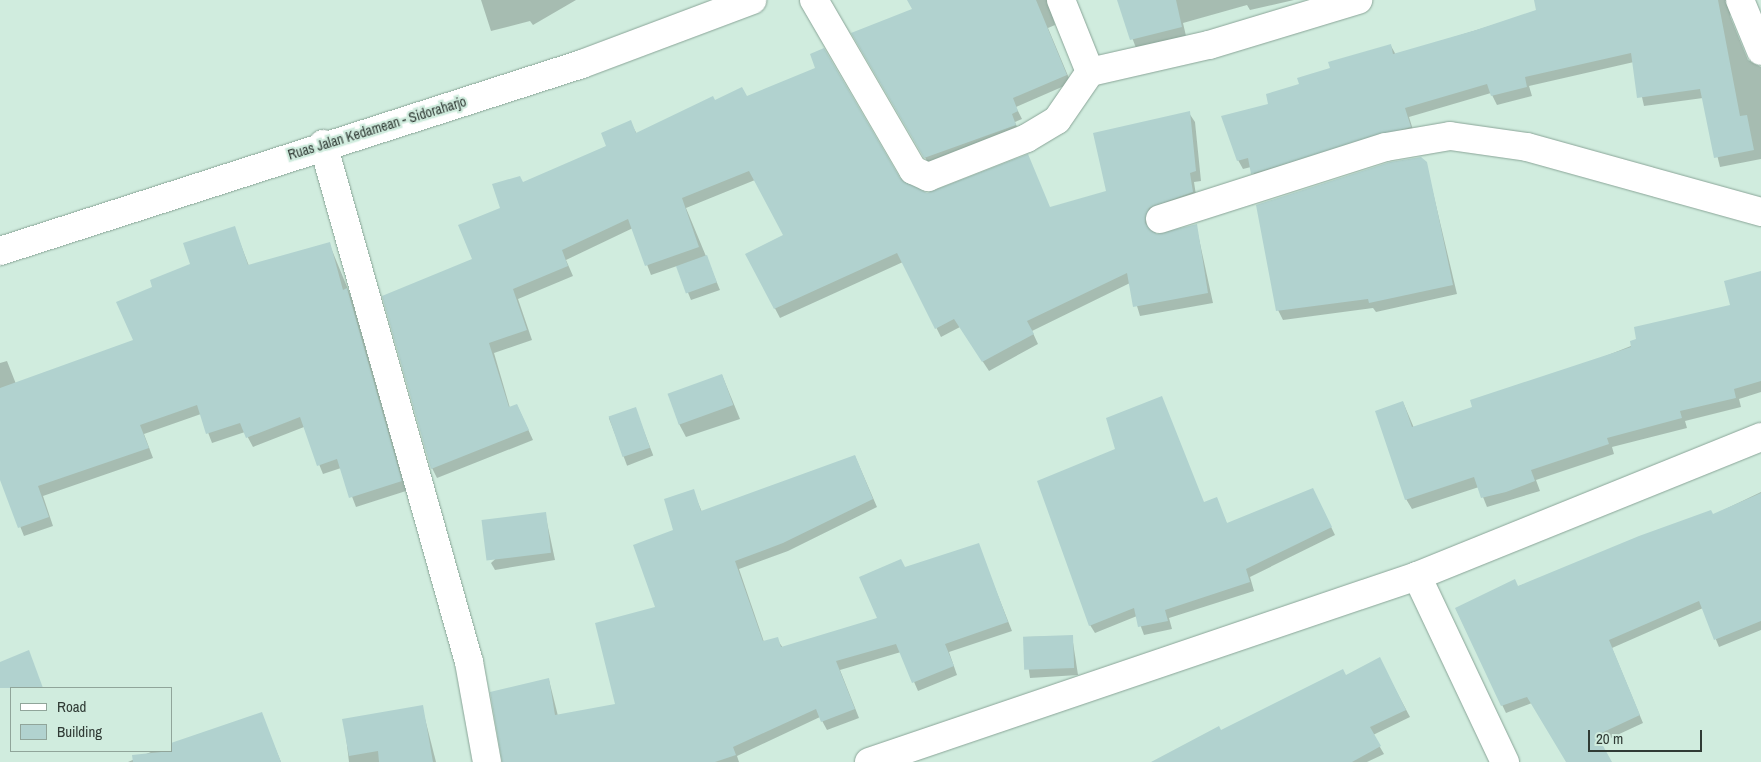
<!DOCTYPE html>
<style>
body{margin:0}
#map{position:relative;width:1761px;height:762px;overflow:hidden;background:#d0ecde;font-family:"Archivo Narrow",sans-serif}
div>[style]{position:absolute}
.shadow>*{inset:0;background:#0003;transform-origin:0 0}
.building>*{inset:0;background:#b1d2cf;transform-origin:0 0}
.roads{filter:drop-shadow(0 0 1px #8aa598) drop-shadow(0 0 1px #8aa598)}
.minor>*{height:28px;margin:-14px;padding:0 14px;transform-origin:14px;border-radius:14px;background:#fff}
.major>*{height:28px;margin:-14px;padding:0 14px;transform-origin:14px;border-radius:14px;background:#fff}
span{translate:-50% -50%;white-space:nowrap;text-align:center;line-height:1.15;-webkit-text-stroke:4.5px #d0ecde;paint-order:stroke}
.street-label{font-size:14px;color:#303b35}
.legend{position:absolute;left:10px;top:687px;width:162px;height:65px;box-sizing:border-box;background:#d0ecde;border:1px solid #90a59a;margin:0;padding:6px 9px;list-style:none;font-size:15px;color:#303b35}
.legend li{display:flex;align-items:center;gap:10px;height:25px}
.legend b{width:25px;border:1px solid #90a59a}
.scale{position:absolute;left:1588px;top:730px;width:114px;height:22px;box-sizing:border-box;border:2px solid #303b35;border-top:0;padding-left:6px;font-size:15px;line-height:18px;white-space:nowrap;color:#303b35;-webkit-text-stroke:4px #d0ecde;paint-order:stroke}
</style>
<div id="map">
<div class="shadow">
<i style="clip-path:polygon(481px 0,576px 0,533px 25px,530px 21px,491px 31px)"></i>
<i style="clip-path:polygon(917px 0,1055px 0,1050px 7px,1055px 25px,1048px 28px,1071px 83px,1016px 107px,1022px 119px,1015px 122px,1020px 134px,930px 166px,853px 34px,913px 10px)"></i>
<i style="clip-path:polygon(1118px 0,1294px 0,1250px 10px,1247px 5px,1183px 23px,1186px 36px,1136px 48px)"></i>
<i style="clip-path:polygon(1536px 0,1735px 0,1730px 16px,1748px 60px,1761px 67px,1761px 159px,1720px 167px,1703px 98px,1644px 106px,1634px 62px,1529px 86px,1532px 96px,1497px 105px,1491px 93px,1409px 117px,1415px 136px,1257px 182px,1251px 167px,1243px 169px,1238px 160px,1270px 105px,1301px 85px,1391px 46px,1396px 55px,1538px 11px)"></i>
<i style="clip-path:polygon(747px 98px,927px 194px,1050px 208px,1108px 192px,1189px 113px,1195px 122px,1201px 181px,1194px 182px,1197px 202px,1151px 230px,1157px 236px,1196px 225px,1213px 303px,1140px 316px,1130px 283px,1032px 331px,1038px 344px,989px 371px,960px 327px,941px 337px,903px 262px,780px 318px,747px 255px,785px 235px,755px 180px,686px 208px,720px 290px,691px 300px,677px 266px,651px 275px,633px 228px,566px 260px,573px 276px,518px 299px,532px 340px,494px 353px,510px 408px,517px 405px,533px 440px,437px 478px,432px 468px,474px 260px,501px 209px,523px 183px,608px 147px,630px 122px,637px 134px,715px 101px)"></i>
<i style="clip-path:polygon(1426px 163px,1457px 294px,1376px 312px,1373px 308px,1283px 320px,1278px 310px)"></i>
<i style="clip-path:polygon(234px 227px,249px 266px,329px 243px,352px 299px,406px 491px,356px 507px,341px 468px,323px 474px,304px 427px,253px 447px,245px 432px,212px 443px,201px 414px,144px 434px,153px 458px,43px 496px,53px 526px,24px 536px,0 477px,0 363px,7px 361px,16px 384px,135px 341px,154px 287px,192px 264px)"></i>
<i style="clip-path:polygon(1761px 273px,1761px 392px,1739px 399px,1741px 407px,1685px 421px,1687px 428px,1612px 447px,1614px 454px,1536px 480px,1540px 491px,1487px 507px,1479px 487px,1412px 509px,1406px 499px,1403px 402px,1414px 428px,1474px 408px,1732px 306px)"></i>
<i style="clip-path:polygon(722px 375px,740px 419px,686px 437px,678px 422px)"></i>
<i style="left:635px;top:408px;width:51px;height:28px;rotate:69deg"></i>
<i style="clip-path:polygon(855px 456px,877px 507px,788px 551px,739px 569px,764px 642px,777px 639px,783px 648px,879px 618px,905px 568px,978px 545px,1012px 631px,949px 652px,957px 675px,918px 691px,901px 652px,840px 670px,859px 718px,827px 730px,820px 717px,737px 756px,739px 762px,503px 762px,549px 680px,558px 716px,617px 705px,657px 608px,674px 531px,693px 491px,702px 512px)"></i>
<i style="clip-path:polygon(1761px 492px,1761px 630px,1719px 647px,1703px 608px,1612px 648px,1643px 723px,1600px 743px,1611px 762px,1567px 762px,1532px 703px,1506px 713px,1456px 609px,1713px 515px)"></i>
<i style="clip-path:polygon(1216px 498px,1227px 524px,1317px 498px,1335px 535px,1250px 577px,1254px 591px,1169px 618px,1172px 629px,1144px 635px,1137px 616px,1095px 633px,1090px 625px,1204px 503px)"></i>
<i style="clip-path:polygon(545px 513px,555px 560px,495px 570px,491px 563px)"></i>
<i style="clip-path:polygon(1072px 636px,1078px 675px,1030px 678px,1024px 637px)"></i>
<i style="clip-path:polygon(1383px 666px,1410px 717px,1373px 735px,1384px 754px,1367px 762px,1153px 762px,1218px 728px,1221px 732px,1346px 676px)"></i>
<i style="clip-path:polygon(422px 707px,436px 762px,349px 762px,344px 720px)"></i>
<i style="clip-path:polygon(261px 714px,281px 762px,128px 762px,153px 751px,171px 751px)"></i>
</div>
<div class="building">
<i style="clip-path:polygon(907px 0,1036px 0,1067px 75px,1013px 98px,1018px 111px,1012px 114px,1016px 125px,924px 158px,851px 33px,912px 9px)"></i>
<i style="clip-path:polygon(1117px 0,1176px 0,1182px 27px,1130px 40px)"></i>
<i style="clip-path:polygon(1534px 0,1718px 0,1740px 116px,1747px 115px,1754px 150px,1714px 158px,1700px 89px,1637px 98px,1631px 53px,1525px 77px,1527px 87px,1491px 96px,1487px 84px,1405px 108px,1411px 127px,1251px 174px,1248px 158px,1237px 161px,1221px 116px,1268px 104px,1266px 94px,1299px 84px,1297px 78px,1330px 68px,1328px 62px,1391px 44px,1393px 54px,1476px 30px,1536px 10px)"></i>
<i style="clip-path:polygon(824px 48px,900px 178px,927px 193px,1028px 154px,1050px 207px,1106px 191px,1093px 133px,1190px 111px,1196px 171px,1190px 173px,1193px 192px,1149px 208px,1145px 223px,1157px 234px,1197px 224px,1208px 293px,1133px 307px,1127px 273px,1027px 321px,1034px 334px,982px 362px,954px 319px,935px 329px,897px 253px,774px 309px,745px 254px,783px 235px,749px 171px,682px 198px,699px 247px,645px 266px,628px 219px,562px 250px,568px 266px,513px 289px,527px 330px,489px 343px,509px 407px,517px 404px,529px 430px,431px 469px,382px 296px,472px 259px,458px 225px,500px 208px,492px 184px,520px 176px,523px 182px,606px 146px,601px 133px,631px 120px,636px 133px,713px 96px,715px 100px,742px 87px,747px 96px,815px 68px,810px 54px)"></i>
<i style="clip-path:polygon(1421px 157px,1427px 162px,1453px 285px,1369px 303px,1368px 299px,1276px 311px,1256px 205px,1390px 162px)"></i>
<i style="clip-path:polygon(235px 226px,248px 265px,330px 242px,343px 290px,347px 288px,402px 481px,349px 498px,337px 459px,317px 466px,300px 417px,246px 438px,240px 423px,206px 434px,197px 405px,140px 425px,149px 448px,38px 486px,49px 517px,18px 528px,0 480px,0 388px,133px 340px,116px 302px,152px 287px,150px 280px,190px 264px,183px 243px)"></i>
<i style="left:707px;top:255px;width:29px;height:33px;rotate:70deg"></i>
<i style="clip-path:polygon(1761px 271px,1761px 381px,1734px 389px,1736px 398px,1680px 411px,1682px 418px,1607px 438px,1609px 444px,1531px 470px,1535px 481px,1506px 492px,1481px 498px,1474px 477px,1405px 500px,1375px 411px,1403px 401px,1412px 427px,1472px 407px,1470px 400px,1631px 347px,1630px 341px,1636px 339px,1634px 327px,1730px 305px,1724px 281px)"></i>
<i style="left:722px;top:374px;width:33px;height:58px;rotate:70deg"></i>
<i style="clip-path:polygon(1162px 396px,1204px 502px,1217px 497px,1227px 523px,1313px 488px,1332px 527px,1246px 569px,1250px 582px,1165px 610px,1168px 621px,1138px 627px,1134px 608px,1089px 626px,1037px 481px,1115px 449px,1106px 418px)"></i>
<i style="left:636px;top:407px;width:43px;height:29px;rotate:71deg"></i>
<i style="clip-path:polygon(855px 455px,873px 499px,783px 543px,735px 561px,763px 641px,778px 637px,781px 647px,877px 618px,859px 577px,901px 559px,905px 567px,979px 543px,1008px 622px,945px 644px,954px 666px,912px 683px,896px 644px,836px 661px,855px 709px,821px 722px,816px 709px,733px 747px,736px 755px,715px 762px,502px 762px,490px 692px,549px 678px,555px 715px,615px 704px,595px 623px,655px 607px,633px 545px,673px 530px,664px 499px,694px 489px,701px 511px)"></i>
<i style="clip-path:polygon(1761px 493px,1761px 621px,1714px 640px,1699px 601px,1609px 640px,1640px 715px,1597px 735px,1612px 762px,1566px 762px,1527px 697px,1501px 706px,1455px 608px,1515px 579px,1518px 586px,1639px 536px,1711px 510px,1713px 514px)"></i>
<i style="left:546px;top:512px;width:41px;height:65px;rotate:83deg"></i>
<i style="left:1073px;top:635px;width:33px;height:50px;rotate:88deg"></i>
<i style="clip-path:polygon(29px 650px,43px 688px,0 688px,0 662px)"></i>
<i style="clip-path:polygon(1380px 657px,1406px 710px,1370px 727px,1381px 746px,1352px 762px,1151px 762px,1219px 726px,1221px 730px,1343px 669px,1346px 675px)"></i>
<i style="clip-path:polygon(423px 705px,433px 762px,379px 762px,378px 751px,349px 756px,342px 719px)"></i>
<i style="clip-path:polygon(262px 712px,281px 762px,133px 762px,132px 755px,171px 751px,171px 743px)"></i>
</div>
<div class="roads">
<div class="minor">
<i style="left:814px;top:0;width:197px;rotate:59.8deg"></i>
<i style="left:913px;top:170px;width:17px;rotate:25deg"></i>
<i style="left:928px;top:177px;width:106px;rotate:-21.5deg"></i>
<i style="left:1027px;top:138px;width:35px;rotate:-31deg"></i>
<i style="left:1057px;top:120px;width:58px;rotate:-55.5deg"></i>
<i style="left:1090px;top:72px;width:122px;rotate:-12.8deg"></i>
<i style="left:1209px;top:45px;width:156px;rotate:-16.8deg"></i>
<i style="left:1061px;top:0;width:78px;rotate:68.1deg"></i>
<i style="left:1740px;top:0;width:55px;rotate:67.6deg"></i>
<i style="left:323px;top:144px;width:538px;rotate:74.26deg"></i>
<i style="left:469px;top:662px;width:102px;rotate:79.8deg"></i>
<i style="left:1160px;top:219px;width:237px;rotate:-17.7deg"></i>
<i style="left:1386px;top:147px;width:65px;rotate:-9.8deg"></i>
<i style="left:1450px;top:136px;width:78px;rotate:8.1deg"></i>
<i style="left:1527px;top:147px;width:243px;rotate:15.5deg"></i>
<i style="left:1417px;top:576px;width:206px;rotate:64.7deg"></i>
<i style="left:869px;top:762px;width:579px;rotate:-18.75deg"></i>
<i style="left:1417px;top:576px;width:371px;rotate:-22deg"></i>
</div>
<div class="major">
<i style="left:0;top:251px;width:611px;rotate:-17.81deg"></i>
<i style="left:582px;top:64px;width:182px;rotate:-20.6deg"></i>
</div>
</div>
<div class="street-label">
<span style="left:377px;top:128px;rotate:-17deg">Ruas Jalan Kedamean - Sidoraharjo</span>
</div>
<ul class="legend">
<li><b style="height:6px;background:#fff"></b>Road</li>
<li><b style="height:14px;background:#b1d2cf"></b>Building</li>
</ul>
<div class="scale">20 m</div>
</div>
